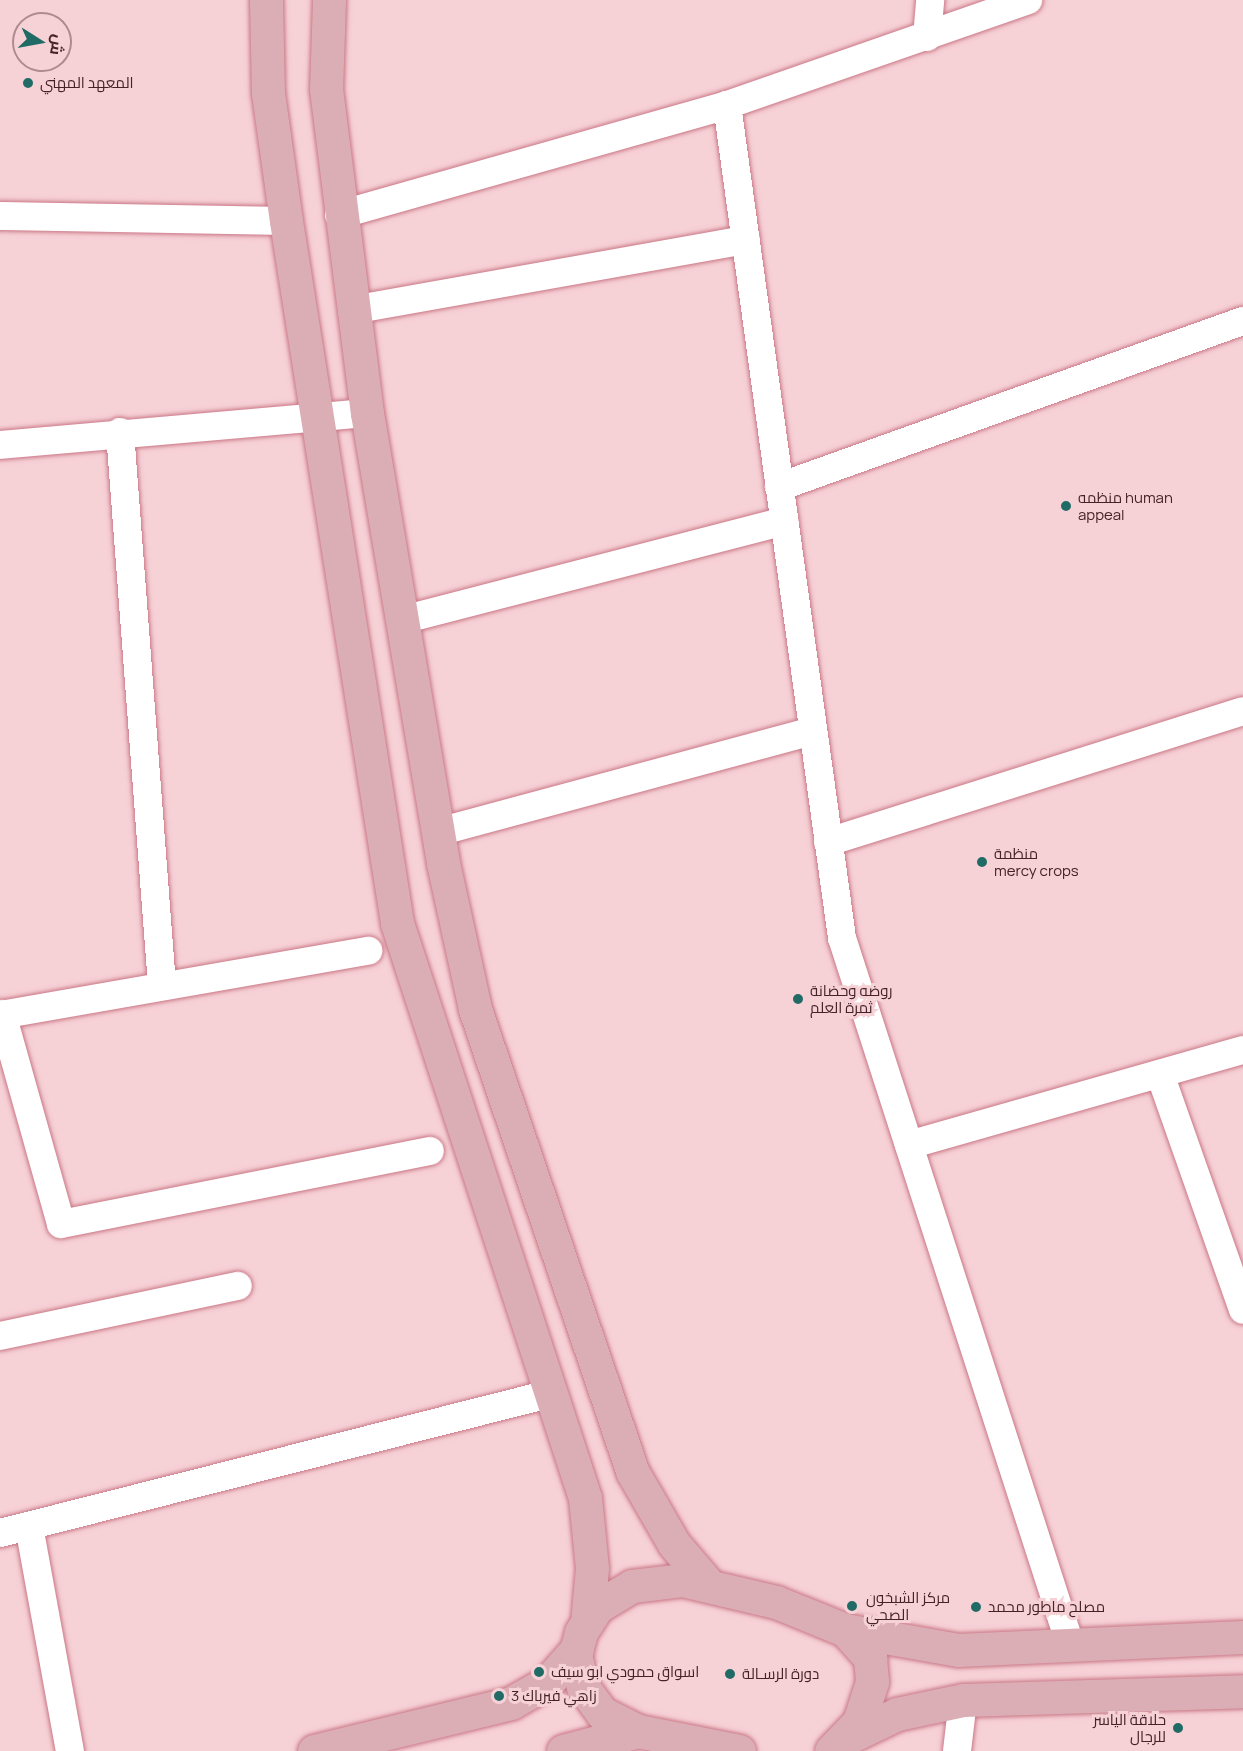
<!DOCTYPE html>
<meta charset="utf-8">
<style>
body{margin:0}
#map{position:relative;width:1243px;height:1751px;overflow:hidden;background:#f6d1d6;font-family:Manrope,Cairo,sans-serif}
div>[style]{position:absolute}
.roads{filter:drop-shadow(0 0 2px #ca7786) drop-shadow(0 0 2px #ca7786)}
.minor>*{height:28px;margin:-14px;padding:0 14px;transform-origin:14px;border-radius:14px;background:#fff}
.major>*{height:33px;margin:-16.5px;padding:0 16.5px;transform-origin:16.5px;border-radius:16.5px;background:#dbaeb6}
.dots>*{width:16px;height:16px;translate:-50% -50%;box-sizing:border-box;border:3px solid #f6d1d6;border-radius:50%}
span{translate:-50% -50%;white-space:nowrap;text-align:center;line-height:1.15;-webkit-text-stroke:6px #f6d1d6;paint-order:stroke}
.poi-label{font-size:15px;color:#442228}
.left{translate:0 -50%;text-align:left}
.right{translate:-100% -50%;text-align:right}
.north{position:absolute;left:12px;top:12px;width:60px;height:60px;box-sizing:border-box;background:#f6d1d6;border:2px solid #af8b90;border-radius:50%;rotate:101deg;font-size:16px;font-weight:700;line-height:24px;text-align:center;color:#442228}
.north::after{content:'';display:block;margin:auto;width:21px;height:27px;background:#206b66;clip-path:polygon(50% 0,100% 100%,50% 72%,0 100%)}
</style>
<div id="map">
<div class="roads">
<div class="minor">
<i style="left:927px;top:37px;width:37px;rotate:-85deg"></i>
<i style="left:727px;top:105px;width:841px;rotate:82.14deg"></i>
<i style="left:842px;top:938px;width:742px;rotate:72.1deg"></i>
<i style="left:339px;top:215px;width:403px;rotate:-15.8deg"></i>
<i style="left:727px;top:105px;width:319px;rotate:-19.2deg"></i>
<i style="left:0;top:216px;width:286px;rotate:1deg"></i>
<i style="left:352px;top:310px;width:400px;rotate:-10.1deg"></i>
<i style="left:120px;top:432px;width:555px;rotate:85.66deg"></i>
<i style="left:0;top:445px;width:368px;rotate:-5deg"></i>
<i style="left:779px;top:487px;width:493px;rotate:-19.7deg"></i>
<i style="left:402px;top:620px;width:395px;rotate:-14.5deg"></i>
<i style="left:438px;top:832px;width:388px;rotate:-15.1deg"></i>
<i style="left:828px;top:842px;width:435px;rotate:-17.5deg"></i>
<i style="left:2px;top:1014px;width:218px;rotate:74.3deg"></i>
<i style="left:61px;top:1224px;width:376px;rotate:-11.2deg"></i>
<i style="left:0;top:1015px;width:374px;rotate:-9.9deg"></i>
<i style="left:1160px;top:1074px;width:250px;rotate:70.6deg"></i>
<i style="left:909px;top:1145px;width:347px;rotate:-15.9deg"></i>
<i style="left:0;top:1336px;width:243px;rotate:-11.9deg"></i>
<i style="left:29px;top:1526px;width:229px;rotate:79.7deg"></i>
<i style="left:0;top:1533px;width:554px;rotate:-14.21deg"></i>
<i style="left:957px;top:1751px;width:51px;rotate:-83.3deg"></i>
</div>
<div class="major">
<i style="left:266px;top:0;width:93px;rotate:88.8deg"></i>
<i style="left:268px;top:93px;width:129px;rotate:82deg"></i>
<i style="left:286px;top:221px;width:711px;rotate:81.01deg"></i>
<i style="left:397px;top:923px;width:605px;rotate:71.89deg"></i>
<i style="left:585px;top:1498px;width:70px;rotate:84.3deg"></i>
<i style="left:592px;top:1568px;width:55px;rotate:95.2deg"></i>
<i style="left:329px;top:0;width:89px;rotate:91.9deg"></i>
<i style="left:326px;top:89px;width:327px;rotate:82.8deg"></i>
<i style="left:367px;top:413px;width:456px;rotate:80.4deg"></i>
<i style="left:443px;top:863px;width:149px;rotate:77.6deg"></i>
<i style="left:475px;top:1009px;width:488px;rotate:71.2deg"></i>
<i style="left:632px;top:1471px;width:84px;rotate:60.1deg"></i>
<i style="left:674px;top:1544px;width:54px;rotate:49.5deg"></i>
<i style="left:845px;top:1630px;width:115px;rotate:10deg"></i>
<i style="left:958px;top:1650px;width:285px;rotate:-2.6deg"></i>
<i style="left:849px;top:1737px;width:53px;rotate:-25.6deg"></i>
<i style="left:897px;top:1714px;width:67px;rotate:-12deg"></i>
<i style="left:963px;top:1700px;width:280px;rotate:-1.8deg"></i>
<i style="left:314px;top:1751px;width:203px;rotate:-13.7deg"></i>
<i style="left:511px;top:1703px;width:43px;rotate:-29.6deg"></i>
<i style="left:548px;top:1682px;width:44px;rotate:-48.7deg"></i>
<i style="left:563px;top:1751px;width:78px;rotate:-14.9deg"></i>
<i style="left:739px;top:1751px;width:103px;rotate:-168.8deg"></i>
<i style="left:638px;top:1731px;width:40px;rotate:-153.4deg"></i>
<i style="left:602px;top:1713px;width:32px;rotate:-126deg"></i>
<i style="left:583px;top:1687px;width:33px;rotate:-104deg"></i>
<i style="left:575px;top:1655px;width:24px;rotate:-75deg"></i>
<i style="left:581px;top:1632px;width:30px;rotate:-57deg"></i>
<i style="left:597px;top:1607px;width:41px;rotate:-31deg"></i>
<i style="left:632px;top:1586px;width:50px;rotate:-6.8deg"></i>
<i style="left:682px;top:1580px;width:97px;rotate:13.2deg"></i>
<i style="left:776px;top:1602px;width:74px;rotate:22.1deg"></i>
<i style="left:845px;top:1630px;width:38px;rotate:48deg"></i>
<i style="left:870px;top:1658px;width:24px;rotate:85deg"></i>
<i style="left:872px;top:1682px;width:42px;rotate:108deg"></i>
<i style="left:859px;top:1722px;width:40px;rotate:134deg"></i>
</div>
</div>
<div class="dots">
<i style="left:28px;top:83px;background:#206b66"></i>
<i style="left:1066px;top:506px;background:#206b66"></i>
<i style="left:982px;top:862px;background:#206b66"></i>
<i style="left:798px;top:999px;background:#206b66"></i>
<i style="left:852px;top:1606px;background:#206b66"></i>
<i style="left:976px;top:1607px;background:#206b66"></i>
<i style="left:539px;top:1672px;background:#206b66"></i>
<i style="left:730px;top:1674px;background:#206b66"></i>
<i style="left:499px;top:1696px;background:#206b66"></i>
<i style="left:1178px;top:1728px;background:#206b66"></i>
</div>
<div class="poi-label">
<span class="left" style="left:40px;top:83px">المعهد المهني</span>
<span class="left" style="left:1078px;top:506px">منظمه human<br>appeal</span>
<span class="left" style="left:994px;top:862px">منظمة<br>mercy crops</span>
<span class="left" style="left:810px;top:999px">روضه وحضانة<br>ثمرة العلم</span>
<span class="left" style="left:866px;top:1606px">مركز الشبخون<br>الصحي</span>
<span class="left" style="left:988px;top:1607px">مصلح ماطور محمد</span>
<span class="left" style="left:551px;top:1672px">اسواق حمودي ابو سيف</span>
<span class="left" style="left:742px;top:1674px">دورة الرسـالة</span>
<span class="left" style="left:511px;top:1696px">زاهي فيرباك 3</span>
<span class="right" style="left:1166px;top:1728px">حلاقة الياسر<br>للرجال</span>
</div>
<div class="north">ش</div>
</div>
